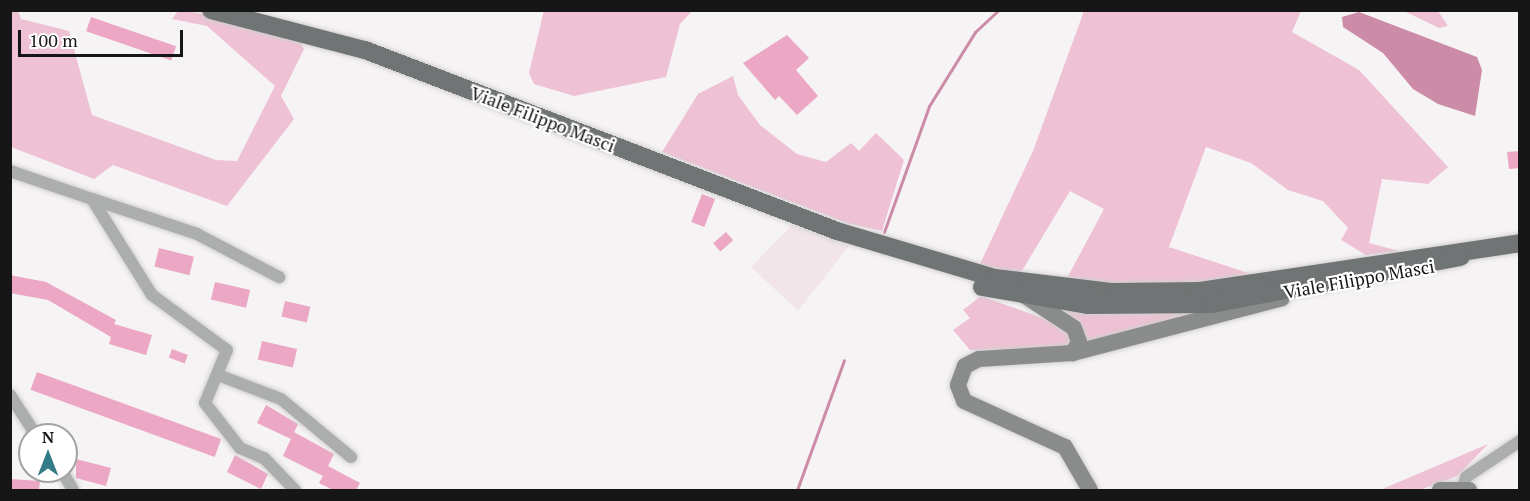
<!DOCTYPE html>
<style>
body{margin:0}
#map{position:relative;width:1530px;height:501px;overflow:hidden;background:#f6f3f4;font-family:"PT Serif",serif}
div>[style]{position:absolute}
.built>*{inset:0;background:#f1e5ea}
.green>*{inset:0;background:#efc1d4}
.water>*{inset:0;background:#cc8ba7}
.stream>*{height:3px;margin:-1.5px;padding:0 1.5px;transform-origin:1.5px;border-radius:1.5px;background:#cc8ba7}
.building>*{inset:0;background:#eba7c4;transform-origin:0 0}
.roads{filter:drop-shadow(0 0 2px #d2d0d0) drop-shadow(0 0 2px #d2d0d0)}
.street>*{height:12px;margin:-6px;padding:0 6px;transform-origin:6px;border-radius:6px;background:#acaeae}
.secondary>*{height:16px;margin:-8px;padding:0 8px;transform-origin:8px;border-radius:8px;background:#8a8c8c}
.primary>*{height:18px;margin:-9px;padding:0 9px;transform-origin:9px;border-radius:9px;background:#717474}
span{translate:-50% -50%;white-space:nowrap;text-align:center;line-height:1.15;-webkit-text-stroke:4.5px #fff;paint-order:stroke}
.street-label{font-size:18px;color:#171616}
.frame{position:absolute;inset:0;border:12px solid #171616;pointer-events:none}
.north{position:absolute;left:18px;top:423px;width:60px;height:60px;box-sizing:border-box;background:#fff;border:2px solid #a2a2a2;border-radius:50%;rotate:0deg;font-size:16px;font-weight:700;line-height:24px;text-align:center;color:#171616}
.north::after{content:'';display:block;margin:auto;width:21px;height:27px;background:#347c85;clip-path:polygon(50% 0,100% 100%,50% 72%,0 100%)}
.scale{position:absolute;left:18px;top:30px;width:165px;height:27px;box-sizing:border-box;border:3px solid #171616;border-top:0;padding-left:8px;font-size:18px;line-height:21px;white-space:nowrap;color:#171616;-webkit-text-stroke:4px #fff;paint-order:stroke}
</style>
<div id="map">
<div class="built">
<i style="clip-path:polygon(792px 225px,849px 246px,798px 311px,751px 267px)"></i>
</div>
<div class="green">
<i style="clip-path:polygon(544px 10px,692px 10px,692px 11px,680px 24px,666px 77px,574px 96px,534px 84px,529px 73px)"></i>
<i style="clip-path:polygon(10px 11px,18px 11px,21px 19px,69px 31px,92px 115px,216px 160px,237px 161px,275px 86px,207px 26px,172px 19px,178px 11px,188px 11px,296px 33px,304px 49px,281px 96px,294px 119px,227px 206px,113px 165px,94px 179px,11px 147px)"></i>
<i style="clip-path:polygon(1084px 11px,1301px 11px,1292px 32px,1359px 70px,1448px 167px,1428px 184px,1382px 179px,1369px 243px,1399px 251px,1366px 255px,1341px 240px,1348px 228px,1323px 201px,1288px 190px,1251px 163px,1206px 147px,1169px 247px,1260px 277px,1178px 286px,1065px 282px,1104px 209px,1070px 191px,1020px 274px,980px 264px,1033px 151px)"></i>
<i style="clip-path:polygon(1404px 11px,1438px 11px,1448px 26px,1439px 28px)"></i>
<i style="clip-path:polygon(733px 76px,738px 95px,760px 125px,797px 154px,826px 162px,851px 143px,859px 151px,876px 133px,904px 160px,882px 231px,847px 223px,662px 152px,698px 94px)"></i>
<i style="clip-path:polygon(981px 296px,1067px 327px,1071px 340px,1066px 347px,970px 350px,953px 330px,970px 318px,963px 310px)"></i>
<i style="clip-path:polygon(1043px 306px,1203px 312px,1082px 343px)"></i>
<i style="clip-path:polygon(1488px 444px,1457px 476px,1420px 490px,1380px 490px)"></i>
</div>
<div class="water">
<i style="clip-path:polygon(1359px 12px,1477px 57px,1482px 70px,1475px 116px,1438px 104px,1413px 89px,1383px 53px,1343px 27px,1342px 17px)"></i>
</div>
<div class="stream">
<i style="left:884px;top:232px;width:134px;rotate:-70.3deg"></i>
<i style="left:929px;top:106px;width:87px;rotate:-58.1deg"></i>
<i style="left:975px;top:32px;width:33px;rotate:-43deg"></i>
<i style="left:797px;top:490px;width:138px;rotate:-70.1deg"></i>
</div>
<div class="building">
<i style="left:91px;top:17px;width:90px;height:15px;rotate:19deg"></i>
<i style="clip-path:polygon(787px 35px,809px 58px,796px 70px,818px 96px,797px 115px,779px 96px,775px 100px,743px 63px)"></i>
<i style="clip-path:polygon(1520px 151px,1520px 168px,1509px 169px,1507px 152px)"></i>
<i style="left:702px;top:194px;width:14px;height:30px;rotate:21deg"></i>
<i style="left:726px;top:232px;width:11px;height:17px;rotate:49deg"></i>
<i style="left:159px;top:248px;width:36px;height:19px;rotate:14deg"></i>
<i style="clip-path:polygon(10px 275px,46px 282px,116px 320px,114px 324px,152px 335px,146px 355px,109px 344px,111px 337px,48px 300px,10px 293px)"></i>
<i style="left:215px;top:282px;width:36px;height:18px;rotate:13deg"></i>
<i style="left:285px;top:301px;width:26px;height:16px;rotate:13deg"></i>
<i style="left:262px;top:341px;width:36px;height:19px;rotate:13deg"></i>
<i style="left:172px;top:349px;width:17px;height:9px;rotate:21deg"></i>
<i style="left:37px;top:372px;width:196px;height:19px;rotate:20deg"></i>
<i style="clip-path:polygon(266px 405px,298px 424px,291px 439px,257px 423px)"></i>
<i style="clip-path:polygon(294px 432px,334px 454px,328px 466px,360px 483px,356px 490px,333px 490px,319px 483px,323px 476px,283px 456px)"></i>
<i style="clip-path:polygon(235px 455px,268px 474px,261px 489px,227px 472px)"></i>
<i style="clip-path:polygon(76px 459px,111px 468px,106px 486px,76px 478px)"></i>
<i style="clip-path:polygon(10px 479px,40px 481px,39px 490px,10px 490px)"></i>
</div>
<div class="roads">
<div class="street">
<i style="left:10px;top:171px;width:87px;rotate:18.9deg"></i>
<i style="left:92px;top:199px;width:113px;rotate:58deg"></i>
<i style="left:152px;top:295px;width:93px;rotate:36.3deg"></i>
<i style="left:227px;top:350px;width:57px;rotate:112.5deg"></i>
<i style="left:205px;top:403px;width:57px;rotate:52.1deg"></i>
<i style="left:240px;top:448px;width:26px;rotate:23deg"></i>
<i style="left:264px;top:458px;width:45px;rotate:45.9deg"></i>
<i style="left:92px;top:199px;width:111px;rotate:18.4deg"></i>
<i style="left:197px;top:234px;width:93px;rotate:27.7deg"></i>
<i style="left:218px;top:375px;width:67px;rotate:20.9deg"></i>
<i style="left:281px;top:399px;width:91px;rotate:39.6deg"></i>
<i style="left:10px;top:395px;width:48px;rotate:57deg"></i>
<i style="left:62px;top:471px;width:22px;rotate:60deg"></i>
<i style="left:1463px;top:487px;width:10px;rotate:-73deg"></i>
<i style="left:1466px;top:477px;width:65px;rotate:-33.7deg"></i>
</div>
<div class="secondary">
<i style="left:1016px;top:290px;width:69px;rotate:33.2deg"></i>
<i style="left:1074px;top:328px;width:15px;rotate:70deg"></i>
<i style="left:1079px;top:342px;width:13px;rotate:119deg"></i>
<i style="left:1090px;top:490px;width:50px;rotate:-120.2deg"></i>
<i style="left:1065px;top:447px;width:111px;rotate:-155.5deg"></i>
<i style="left:964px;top:401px;width:17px;rotate:-111deg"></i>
<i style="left:958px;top:385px;width:20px;rotate:-70deg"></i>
<i style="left:965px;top:366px;width:16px;rotate:-27deg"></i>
<i style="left:979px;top:359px;width:94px;rotate:-3.7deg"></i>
<i style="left:1073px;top:353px;width:216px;rotate:-14.7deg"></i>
<i style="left:1440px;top:490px;width:29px"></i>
</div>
<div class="primary">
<i style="left:211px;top:10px;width:159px;rotate:14.6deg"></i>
<i style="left:365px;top:50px;width:506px;rotate:20.98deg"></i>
<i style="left:837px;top:231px;width:165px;rotate:16.6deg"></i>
<i style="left:995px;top:278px;width:119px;rotate:6.8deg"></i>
<i style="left:1113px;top:292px;width:87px;rotate:-0.7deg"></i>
<i style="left:1200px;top:291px;width:324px;rotate:-8.5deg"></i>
<i style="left:982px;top:287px;width:108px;rotate:9.6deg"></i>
<i style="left:1088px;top:305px;width:124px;rotate:-0.5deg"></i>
<i style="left:1212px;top:304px;width:253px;rotate:-10.7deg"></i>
</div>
</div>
<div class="street-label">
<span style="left:543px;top:119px;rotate:21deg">Viale Filippo Masci</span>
<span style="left:1359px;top:279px;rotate:-10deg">Viale Filippo Masci</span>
</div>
<div class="frame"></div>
<div class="north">N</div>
<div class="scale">100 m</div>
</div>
